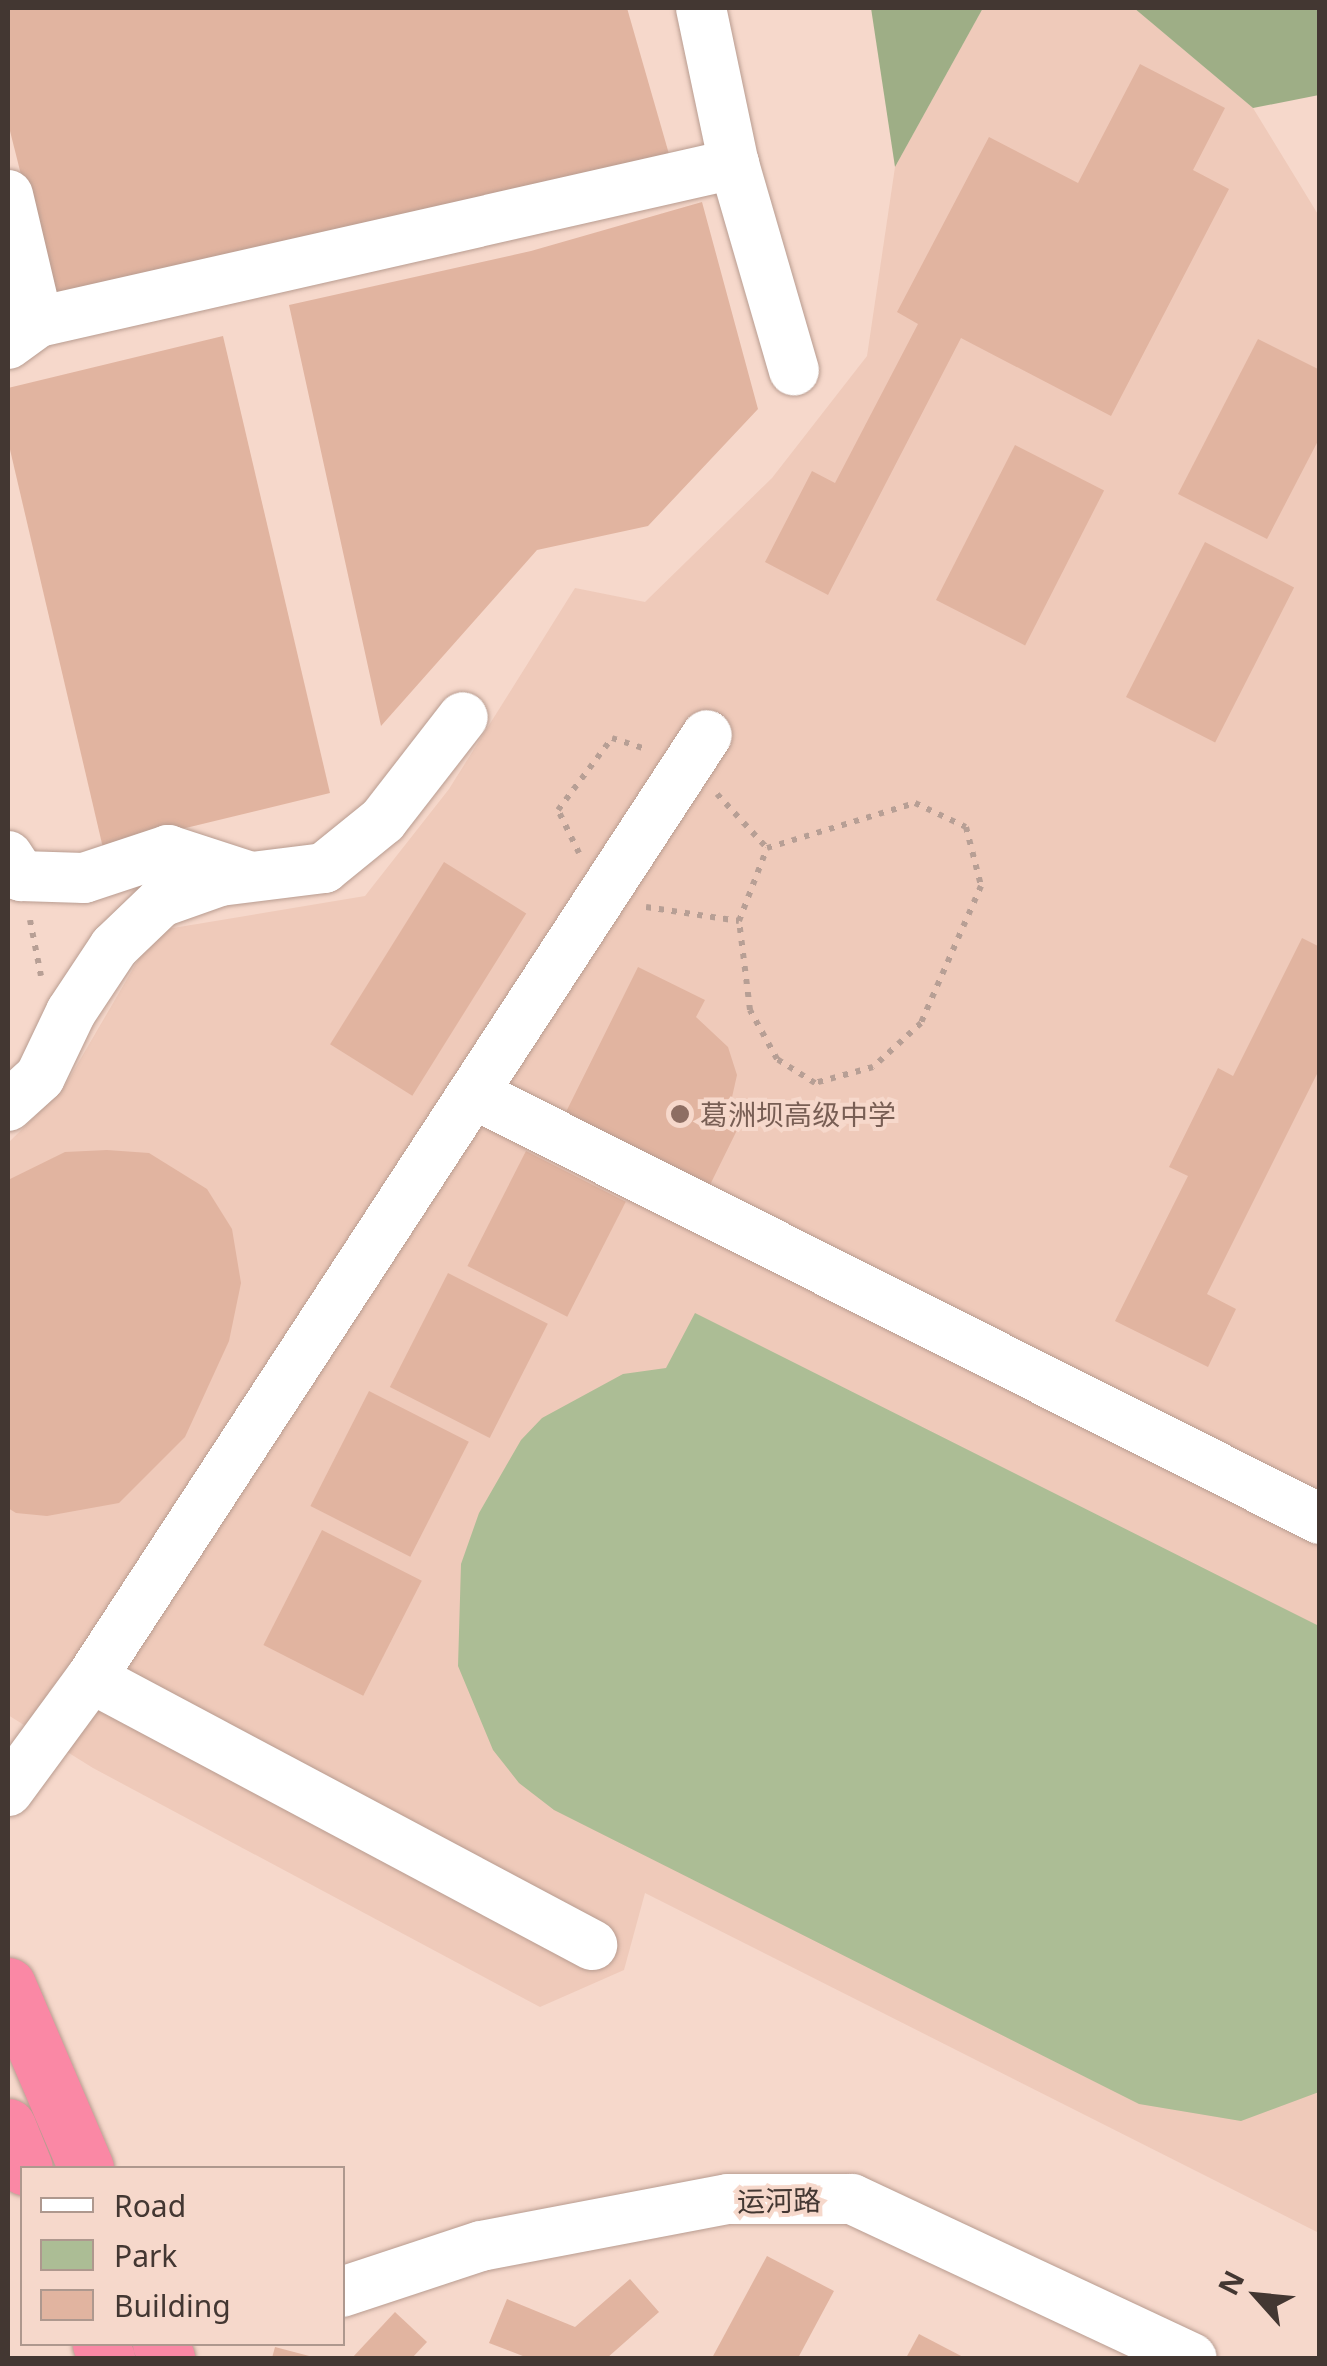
<!DOCTYPE html>
<meta charset="utf-8">
<style>
body{margin:0}
#map{position:relative;width:1327px;height:2366px;overflow:hidden;background:#f6d8cb;font-family:"Noto Sans","Noto Sans SC",sans-serif}
div>[style]{position:absolute}
.built>*{inset:0;background:#efcaba}
.green>*{inset:0;background:#acbd95}
.forest>*{inset:0;background:#9eae86}
.building>*{inset:0;background:#e1b4a0;transform-origin:0 0}
.path>*{height:6px;margin-top:-3px;transform-origin:0;background:repeating-linear-gradient(90deg,#b79f95 0 5px,transparent 0 13px)}
.roads{filter:drop-shadow(0 0 2px #b89c90) drop-shadow(0 0 2px #b89c90)}
.minor>*{height:50px;margin:-25px;padding:0 25px;transform-origin:25px;border-radius:25px;background:#fff}
.highway>*{height:55px;margin:-27.5px;padding:0 27.5px;transform-origin:27.5px;border-radius:27.5px;background:#fa88a5}
.dots>*{width:28px;height:28px;translate:-50% -50%;box-sizing:border-box;border:5px solid #f6d8cb;border-radius:50%}
span{translate:-50% -50%;white-space:nowrap;text-align:center;line-height:1.15;-webkit-text-stroke:8px #f6d8cb;paint-order:stroke}
.education-label{font-size:28px;color:#785e54}
.left{translate:0 -50%;text-align:left}
.street-label{font-size:28px;color:#433732}
.frame{position:absolute;inset:0;border:10px solid #433732;pointer-events:none}
.legend{position:absolute;left:20px;top:2166px;width:325px;height:180px;box-sizing:border-box;background:#f6d8cb;border:2px solid #ae988e;margin:0;padding:12px 18px;list-style:none;font-size:30px;color:#433732}
.legend li{display:flex;align-items:center;gap:20px;height:50px}
.legend b{width:50px;border:2px solid #ae988e}
.north{position:absolute;left:1207px;top:2246px;width:100px;height:100px;-webkit-text-stroke:8px #f6d8cb;paint-order:stroke;rotate:297deg;font-size:28px;font-weight:700;line-height:40px;text-align:center;color:#433732}
.north::after{content:'';display:block;margin:auto;width:35px;height:45px;background:#433732;clip-path:polygon(50% 0,100% 100%,50% 72%,0 100%)}
</style>
<div id="map">
<div class="built">
<i style="clip-path:polygon(983px 8px,1134px 8px,1253px 108px,1319px 216px,1319px 2233px,645px 1893px,624px 1970px,540px 2007px,93px 1768px,8px 1715px,8px 1143px,63px 1089px,155px 931px,365px 896px,449px 789px,575px 588px,645px 602px,772px 478px,867px 356px,895px 167px)"></i>
</div>
<div class="green">
<i style="clip-path:polygon(695px 1313px,1319px 1626px,1319px 2092px,1241px 2121px,1139px 2104px,554px 1810px,519px 1783px,493px 1750px,458px 1666px,461px 1564px,479px 1513px,521px 1440px,542px 1418px,623px 1374px,666px 1368px)"></i>
</div>
<div class="forest">
<i style="clip-path:polygon(871px 8px,983px 8px,895px 167px)"></i>
<i style="clip-path:polygon(1134px 8px,1319px 8px,1319px 95px,1253px 108px)"></i>
</div>
<div class="building">
<i style="clip-path:polygon(8px 8px,627px 8px,671px 161px,53px 302px,8px 123px)"></i>
<i style="clip-path:polygon(1140px 64px,1225px 108px,1193px 170px,1229px 189px,1111px 416px,961px 338px,828px 595px,765px 562px,812px 471px,835px 483px,918px 324px,897px 312px,989px 137px,1078px 183px)"></i>
<i style="clip-path:polygon(702px 202px,758px 409px,648px 526px,537px 550px,381px 726px,289px 305px,531px 251px)"></i>
<i style="clip-path:polygon(223px 336px,330px 793px,103px 848px,8px 441px,8px 388px)"></i>
<i style="clip-path:polygon(1258px 339px,1320px 370px,1320px 437px,1267px 539px,1178px 494px)"></i>
<i style="left:1015px;top:445px;width:100px;height:174px;rotate:27deg"></i>
<i style="left:1205px;top:542px;width:100px;height:174px;rotate:27deg"></i>
<i style="left:444px;top:862px;width:97px;height:215px;rotate:32deg"></i>
<i style="clip-path:polygon(1302px 938px,1320px 947px,1320px 1068px,1207px 1294px,1236px 1309px,1208px 1367px,1115px 1321px,1188px 1176px,1169px 1167px,1218px 1068px,1233px 1076px)"></i>
<i style="clip-path:polygon(638px 967px,705px 1000px,696px 1017px,728px 1047px,737px 1075px,728px 1115px,741px 1122px,706px 1193px,562px 1120px)"></i>
<i style="clip-path:polygon(107px 1150px,149px 1153px,207px 1189px,232px 1229px,241px 1283px,229px 1341px,185px 1437px,119px 1503px,47px 1516px,16px 1513px,8px 1508px,8px 1180px,65px 1152px)"></i>
<i style="left:526px;top:1151px;width:112px;height:129px;rotate:27deg"></i>
<i style="left:448px;top:1273px;width:112px;height:128px;rotate:27deg"></i>
<i style="left:369px;top:1391px;width:112px;height:129px;rotate:27deg"></i>
<i style="left:322px;top:1530px;width:112px;height:129px;rotate:27deg"></i>
<i style="clip-path:polygon(767px 2256px,834px 2291px,798px 2358px,712px 2358px)"></i>
<i style="clip-path:polygon(630px 2279px,659px 2312px,607px 2358px,528px 2358px,489px 2343px,507px 2299px,575px 2327px)"></i>
<i style="clip-path:polygon(395px 2312px,427px 2342px,412px 2358px,352px 2358px)"></i>
<i style="clip-path:polygon(919px 2334px,965px 2358px,906px 2358px)"></i>
<i style="clip-path:polygon(275px 2347px,313px 2357px,313px 2358px,272px 2358px)"></i>
</div>
<div class="path">
<i style="left:717px;top:794px;width:74px;rotate:47.2deg"></i>
<i style="left:767px;top:848px;width:155px;rotate:-16.9deg"></i>
<i style="left:915px;top:803px;width:56px;rotate:25.2deg"></i>
<i style="left:966px;top:827px;width:61px;rotate:75.7deg"></i>
<i style="left:981px;top:886px;width:150px;rotate:113.7deg"></i>
<i style="left:921px;top:1023px;width:65px;rotate:137.5deg"></i>
<i style="left:873px;top:1067px;width:60px;rotate:164.6deg"></i>
<i style="left:815px;top:1083px;width:45px;rotate:-147.7deg"></i>
<i style="left:777px;top:1059px;width:56px;rotate:-118.9deg"></i>
<i style="left:750px;top:1010px;width:90px;rotate:-97deg"></i>
<i style="left:739px;top:921px;width:78px;rotate:-69deg"></i>
<i style="left:579px;top:853px;width:48px;rotate:-116deg"></i>
<i style="left:558px;top:810px;width:90px;rotate:-53.1deg"></i>
<i style="left:612px;top:738px;width:35px;rotate:18deg"></i>
<i style="left:646px;top:907px;width:94px;rotate:8.6deg"></i>
<i style="left:30px;top:920px;width:57px;rotate:78.9deg"></i>
</div>
<div class="roads">
<div class="minor">
<i style="left:701px;top:8px;width:159px;rotate:78.1deg"></i>
<i style="left:734px;top:164px;width:215px;rotate:73.8deg"></i>
<i style="left:8px;top:195px;width:130px;rotate:76.7deg"></i>
<i style="left:8px;top:344px;width:37px;rotate:-36deg"></i>
<i style="left:38px;top:322px;width:714px;rotate:-12.79deg"></i>
<i style="left:8px;top:856px;width:24px;rotate:57deg"></i>
<i style="left:21px;top:876px;width:63px;rotate:1.8deg"></i>
<i style="left:84px;top:878px;width:89px;rotate:-18.4deg"></i>
<i style="left:168px;top:850px;width:84px;rotate:18deg"></i>
<i style="left:476px;top:1095px;width:945px;rotate:26.67deg"></i>
<i style="left:8px;top:1106px;width:43px;rotate:-42.2deg"></i>
<i style="left:40px;top:1077px;width:72px;rotate:-64.5deg"></i>
<i style="left:71px;top:1012px;width:78px;rotate:-56.5deg"></i>
<i style="left:114px;top:947px;width:65px;rotate:-43.8deg"></i>
<i style="left:161px;top:902px;width:63px;rotate:-19.6deg"></i>
<i style="left:220px;top:881px;width:105px;rotate:-7.1deg"></i>
<i style="left:324px;top:868px;width:76px;rotate:-39.1deg"></i>
<i style="left:383px;top:820px;width:130px;rotate:-52.2deg"></i>
<i style="left:91px;top:1678px;width:568px;rotate:28.05deg"></i>
<i style="left:8px;top:1791px;width:140px;rotate:-53.7deg"></i>
<i style="left:91px;top:1678px;width:1126px;rotate:-56.85deg"></i>
<i style="left:342px;top:2292px;width:146px;rotate:-18.3deg"></i>
<i style="left:481px;top:2246px;width:251px;rotate:-10.8deg"></i>
<i style="left:728px;top:2199px;width:124px"></i>
<i style="left:852px;top:2199px;width:375px;rotate:25.1deg"></i>
</div>
<div class="highway">
<i style="left:8px;top:1985px;width:199px;rotate:66.9deg"></i>
<i style="left:8px;top:2126px;width:45px;rotate:68deg"></i>
<i style="left:100px;top:2344px;width:16px;rotate:63deg"></i>
<i style="left:160px;top:2344px;width:16px;rotate:63deg"></i>
</div>
</div>
<div class="dots">
<i style="left:680px;top:1114px;background:#8d6e63"></i>
</div>
<div class="education-label">
<span class="left" style="left:700px;top:1114px">葛洲坝高级中学</span>
</div>
<div class="street-label">
<span style="left:779px;top:2200px;rotate:-1deg">运河路</span>
</div>
<div class="frame"></div>
<ul class="legend">
<li><b style="height:12px;background:#fff"></b>Road</li>
<li><b style="height:28px;background:#acbd95"></b>Park</li>
<li><b style="height:28px;background:#e1b4a0"></b>Building</li>
</ul>
<div class="north">N</div>
</div>
